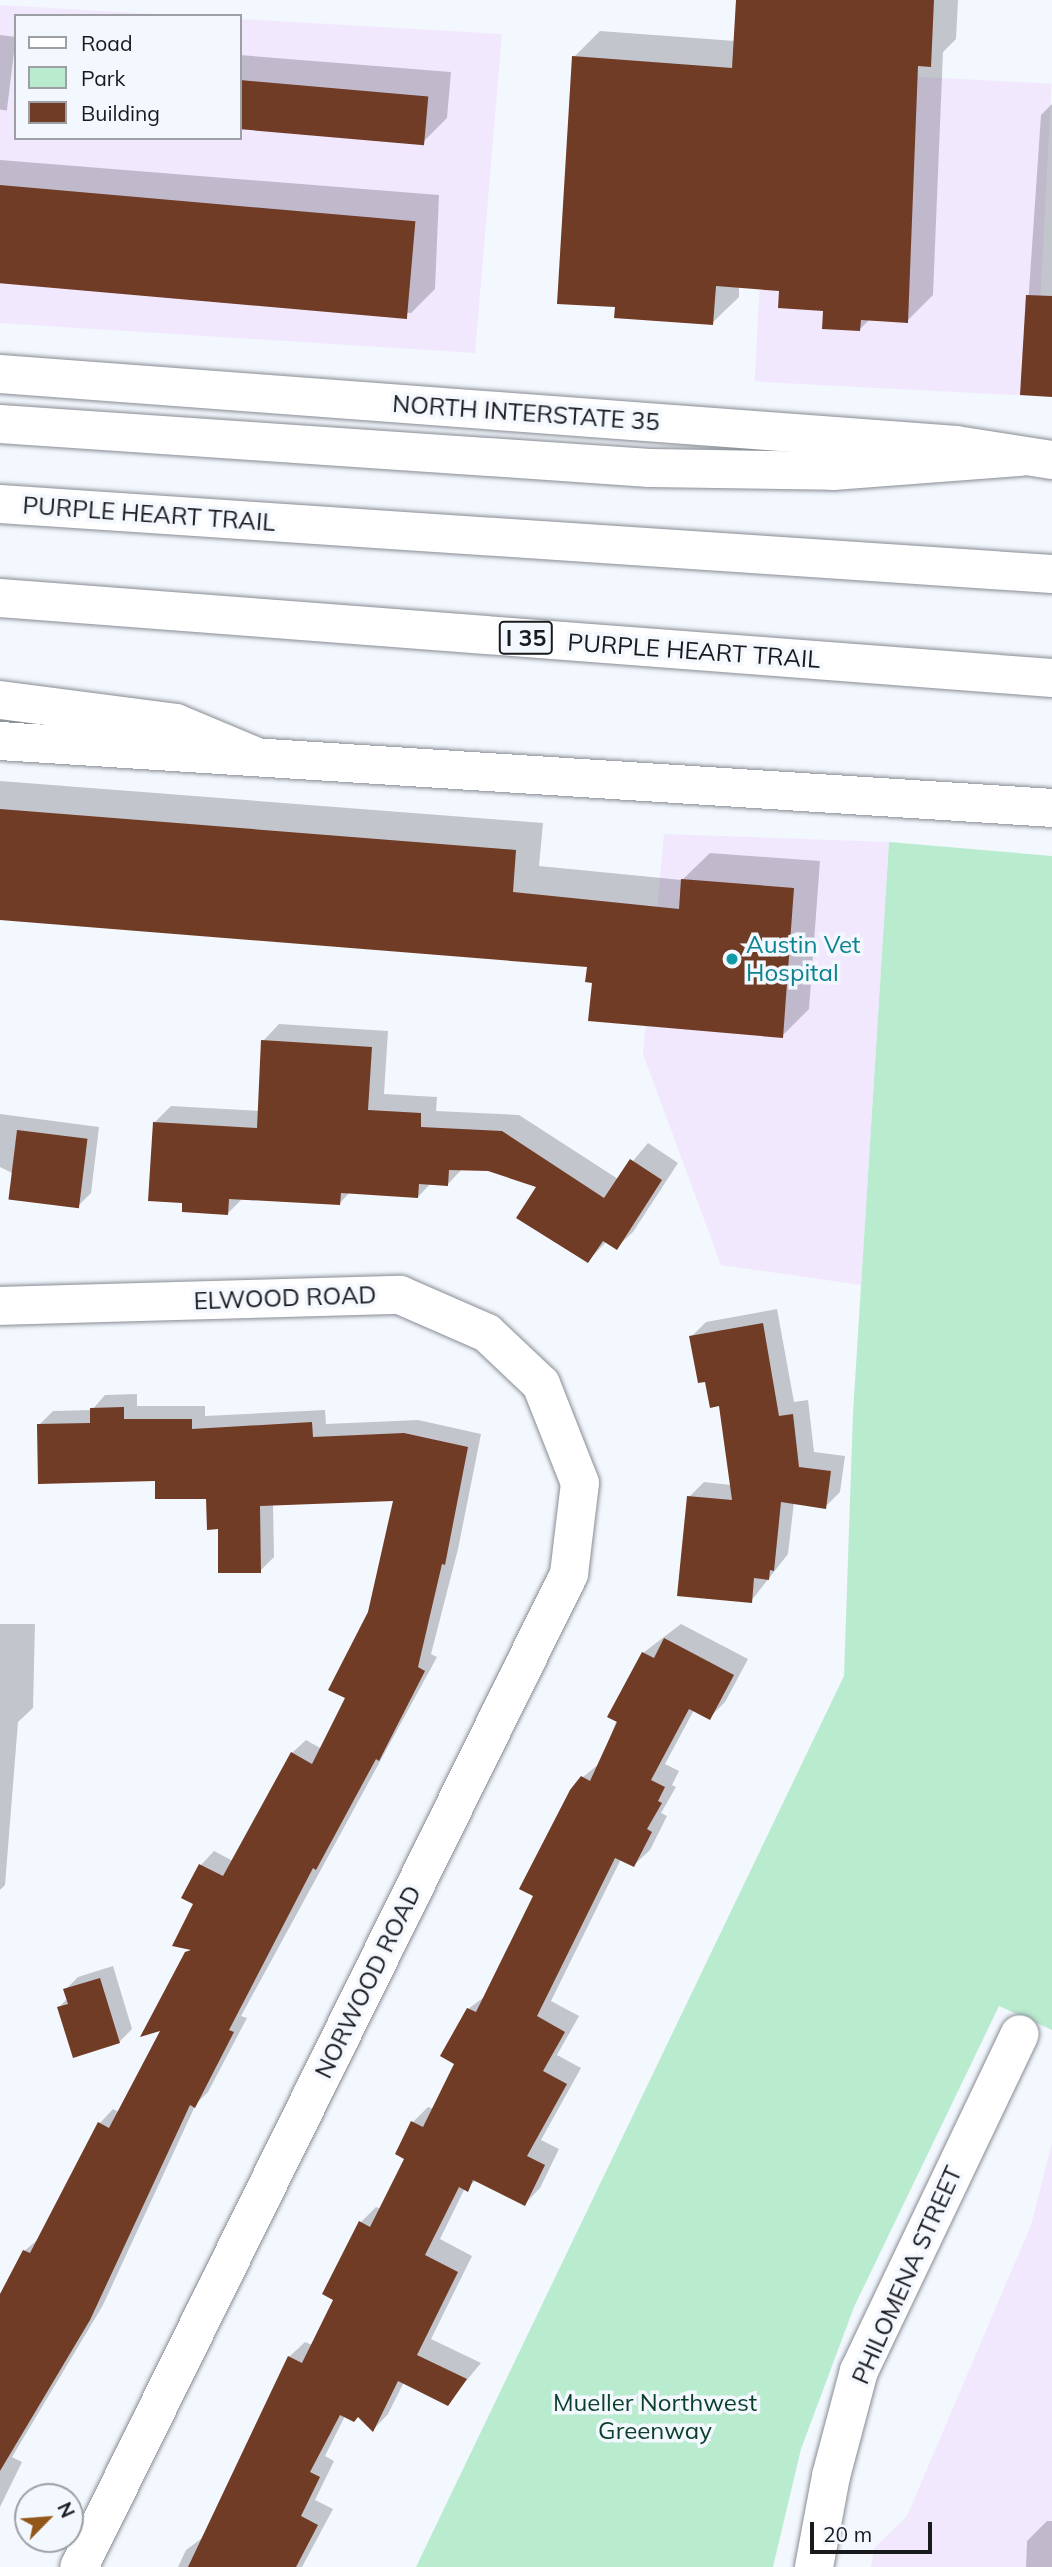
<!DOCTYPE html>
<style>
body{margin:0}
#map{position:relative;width:1052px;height:2567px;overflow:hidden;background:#f3f7fe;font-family:Mulish,sans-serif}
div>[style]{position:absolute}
.commercial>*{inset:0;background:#f1e8fe;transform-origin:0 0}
.green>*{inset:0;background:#b9ebcf}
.shadow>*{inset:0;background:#0003;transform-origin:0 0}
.building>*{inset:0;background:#703c25;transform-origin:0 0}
.roads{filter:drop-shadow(0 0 2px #888c93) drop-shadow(0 0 2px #888c93)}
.minor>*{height:38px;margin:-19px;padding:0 19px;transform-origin:19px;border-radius:19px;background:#fff}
.major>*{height:38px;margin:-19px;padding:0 19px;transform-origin:19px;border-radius:19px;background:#fff}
.highway>*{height:38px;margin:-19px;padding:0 19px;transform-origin:19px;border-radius:19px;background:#fff}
.dots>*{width:19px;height:19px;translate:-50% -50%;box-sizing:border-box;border:4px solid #f3f7fe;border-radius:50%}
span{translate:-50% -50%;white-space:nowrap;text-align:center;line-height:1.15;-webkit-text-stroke:7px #f3f7fe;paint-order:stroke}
.shield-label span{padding:2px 5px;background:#f3f7fe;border:2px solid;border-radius:5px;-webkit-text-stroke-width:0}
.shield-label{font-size:23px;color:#191a1d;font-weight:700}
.street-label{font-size:24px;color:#191a1d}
.culture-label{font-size:24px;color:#0d838f}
.left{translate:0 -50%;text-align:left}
.park-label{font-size:24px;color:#0a3f2a}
.legend{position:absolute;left:14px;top:14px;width:228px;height:126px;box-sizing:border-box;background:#f3f7fe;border:2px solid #9c9fa4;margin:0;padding:9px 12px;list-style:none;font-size:21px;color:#191a1d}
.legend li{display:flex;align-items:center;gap:14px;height:35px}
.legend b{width:35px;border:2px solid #9c9fa4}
.north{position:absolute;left:14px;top:2483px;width:70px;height:70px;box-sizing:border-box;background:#f3f7fe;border:2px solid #9c9fa4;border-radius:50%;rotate:65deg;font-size:19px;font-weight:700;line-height:28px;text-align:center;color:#191a1d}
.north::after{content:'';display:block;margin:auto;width:24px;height:32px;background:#935719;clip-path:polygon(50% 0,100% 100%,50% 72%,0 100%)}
.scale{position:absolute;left:810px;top:2522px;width:122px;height:32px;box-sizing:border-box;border:4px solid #191a1d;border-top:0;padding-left:9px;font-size:21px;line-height:24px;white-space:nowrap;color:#191a1d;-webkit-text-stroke:5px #f3f7fe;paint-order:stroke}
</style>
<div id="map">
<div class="commercial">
<i style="clip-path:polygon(0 5px,188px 16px,16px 16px,16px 138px,240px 138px,240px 19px,502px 34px,475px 353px,0 323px)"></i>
<i style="left:771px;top:69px;width:281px;height:313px;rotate:3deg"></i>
<i style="clip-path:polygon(664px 834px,889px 842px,861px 1285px,721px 1265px,643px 1054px)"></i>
<i style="clip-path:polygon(1052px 2143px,1052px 2567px,871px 2567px,874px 2548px,907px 2516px,1031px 2225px)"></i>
</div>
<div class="green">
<i style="clip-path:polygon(889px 842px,1052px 856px,1052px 2030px,999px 2006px,854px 2307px,801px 2449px,773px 2567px,416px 2567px,844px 1676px,853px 1413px)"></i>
</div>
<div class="shadow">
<i style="clip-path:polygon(737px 0,958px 0,956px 39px,943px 52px,933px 295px,907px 321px,870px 319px,860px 329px,781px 289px,739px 286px,739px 297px,712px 323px,617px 306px,574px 57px,600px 31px,735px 41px)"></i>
<i style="left:0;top:35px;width:16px;height:74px;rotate:7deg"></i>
<i style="clip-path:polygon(240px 55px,451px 72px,447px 118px,424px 141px,240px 127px)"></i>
<i style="clip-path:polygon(1052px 104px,1052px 395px,1022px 393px,1041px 115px)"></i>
<i style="clip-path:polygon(0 160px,439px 195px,435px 289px,411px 313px,0 281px)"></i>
<i style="clip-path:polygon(0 781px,543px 823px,539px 866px,682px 880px,710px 853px,820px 861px,809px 1009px,782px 1036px,594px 981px,589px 965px,0 918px)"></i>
<i style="clip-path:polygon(279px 1024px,388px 1031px,384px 1094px,437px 1097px,436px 1111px,519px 1115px,618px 1179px,648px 1143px,678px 1163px,633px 1232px,616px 1248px,606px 1242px,588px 1261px,539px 1186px,489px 1170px,463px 1168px,448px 1184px,431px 1183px,418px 1197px,350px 1192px,340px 1203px,243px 1198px,228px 1213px,184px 1202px,154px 1123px,171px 1106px,259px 1111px,263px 1041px)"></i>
<i style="clip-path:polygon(0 1114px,99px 1127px,91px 1193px,78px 1206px,0 1167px)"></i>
<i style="clip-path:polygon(777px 1309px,794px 1402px,808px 1400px,814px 1452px,845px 1456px,840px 1492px,825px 1507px,794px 1502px,788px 1554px,751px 1601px,689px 1497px,704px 1482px,731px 1485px,721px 1404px,691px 1337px,706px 1322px)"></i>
<i style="clip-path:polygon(137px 1394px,137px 1406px,205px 1406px,205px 1416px,325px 1410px,326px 1424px,418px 1420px,481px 1434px,458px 1549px,431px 1654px,437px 1657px,241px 2016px,247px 2018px,208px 2092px,196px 2104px,103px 2305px,12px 2457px,22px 2462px,0 2507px,0 2325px,24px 2251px,40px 2238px,100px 2123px,113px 2109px,119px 2112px,164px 2028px,191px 1948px,196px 1904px,184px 1897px,201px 1865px,214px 1851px,233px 1861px,292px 1753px,306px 1740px,322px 1749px,348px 1697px,395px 1499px,273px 1504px,274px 1557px,260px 1571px,219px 1528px,208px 1497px,157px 1480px,39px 1425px,53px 1411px,92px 1410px,105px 1395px)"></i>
<i style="clip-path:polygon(0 1624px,35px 1624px,33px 1708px,18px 1722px,5px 1885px,0 1890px)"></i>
<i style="clip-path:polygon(681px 1624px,748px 1659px,725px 1702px,710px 1717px,694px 1710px,665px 1764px,679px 1771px,672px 1785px,676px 1787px,661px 1813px,667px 1816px,650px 1850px,634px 1865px,621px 1859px,551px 2001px,579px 2016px,557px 2055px,581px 2068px,541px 2140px,559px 2149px,540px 2188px,525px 2204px,477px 2180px,465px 2188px,440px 2239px,472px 2256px,431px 2339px,481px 2363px,447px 2404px,404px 2382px,388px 2414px,373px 2430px,359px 2416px,345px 2416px,325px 2456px,334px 2461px,315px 2500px,333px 2509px,302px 2567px,178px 2567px,186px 2550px,205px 2536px,289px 2357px,305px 2342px,312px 2345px,335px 2299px,361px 2222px,376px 2207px,381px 2209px,406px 2158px,413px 2122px,428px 2107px,434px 2109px,457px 2064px,468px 2009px,487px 1995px,535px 1895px,583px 1777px,600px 1763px,643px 1653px)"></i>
<i style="clip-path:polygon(113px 1966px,132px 2029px,119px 2042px,59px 2007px,68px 1998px,65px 1990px,78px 1977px)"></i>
<i style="clip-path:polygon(1047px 2521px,1052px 2521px,1052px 2567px,1026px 2567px,1027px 2541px)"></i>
</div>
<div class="building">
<i style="clip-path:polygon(736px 0,934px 0,931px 67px,918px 66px,908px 323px,861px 320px,860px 331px,822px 329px,823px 311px,778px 308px,779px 291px,716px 286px,713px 325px,614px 318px,615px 307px,557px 304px,572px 56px,732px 68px)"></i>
<i style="left:240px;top:80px;width:189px;height:49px;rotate:5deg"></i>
<i style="left:0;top:185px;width:417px;height:98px;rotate:5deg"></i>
<i style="clip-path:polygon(1026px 295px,1052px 296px,1052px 397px,1020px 395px)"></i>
<i style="clip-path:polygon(0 809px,516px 850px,513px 892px,601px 901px,679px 909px,681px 879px,794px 888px,783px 1038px,588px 1021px,592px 983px,585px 982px,587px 967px,0 920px)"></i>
<i style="clip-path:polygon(261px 1040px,372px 1047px,368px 1110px,421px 1113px,421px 1127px,502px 1131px,604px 1198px,630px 1159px,662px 1180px,617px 1250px,603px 1241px,588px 1263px,516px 1218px,536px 1187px,488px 1171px,449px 1170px,448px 1186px,419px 1184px,418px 1198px,341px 1193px,340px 1205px,229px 1199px,228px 1215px,182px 1212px,182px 1203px,148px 1201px,153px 1122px,257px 1128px)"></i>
<i style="left:17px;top:1130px;width:71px;height:70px;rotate:7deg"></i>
<i style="clip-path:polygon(763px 1323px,779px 1416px,793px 1414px,799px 1467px,831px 1471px,826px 1509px,781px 1502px,774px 1571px,770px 1570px,769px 1580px,754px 1578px,752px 1603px,677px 1596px,687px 1496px,732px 1500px,719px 1406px,710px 1408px,705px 1382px,698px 1383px,689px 1336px)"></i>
<i style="clip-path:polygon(124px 1407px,124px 1419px,192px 1419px,192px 1429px,312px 1422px,313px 1437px,404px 1433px,468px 1447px,445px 1565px,442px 1564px,418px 1667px,425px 1671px,379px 1761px,376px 1759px,316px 1870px,313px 1868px,229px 2030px,234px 2032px,195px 2108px,190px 2105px,90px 2320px,0 2471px,0 2294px,23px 2250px,30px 2253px,98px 2122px,109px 2128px,160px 2031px,140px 2037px,185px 1952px,191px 1950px,172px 1946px,193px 1904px,181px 1898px,199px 1864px,223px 1876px,291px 1752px,312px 1764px,345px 1698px,328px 1690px,368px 1612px,393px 1501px,260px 1506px,261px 1573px,218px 1573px,218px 1529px,207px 1530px,206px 1499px,155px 1499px,155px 1481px,38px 1484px,37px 1424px,90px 1423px,90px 1408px)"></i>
<i style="clip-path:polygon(664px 1638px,734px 1675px,710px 1720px,689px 1709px,651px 1780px,665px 1787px,658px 1801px,662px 1803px,647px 1829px,652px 1832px,634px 1867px,615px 1858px,537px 2016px,565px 2032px,543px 2071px,567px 2084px,527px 2156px,545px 2165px,525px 2206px,473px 2180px,468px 2192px,459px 2187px,425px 2255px,458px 2272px,417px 2355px,467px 2379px,448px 2406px,398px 2381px,373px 2432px,358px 2417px,354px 2422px,340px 2415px,310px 2472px,320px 2477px,301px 2516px,318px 2525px,296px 2567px,188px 2567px,288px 2356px,302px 2363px,333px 2300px,322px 2294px,359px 2221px,370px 2227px,404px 2159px,395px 2154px,411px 2121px,423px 2127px,454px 2064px,440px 2056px,467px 2008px,476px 2012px,533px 1896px,519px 1889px,570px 1790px,581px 1776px,590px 1781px,617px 1722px,607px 1717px,642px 1652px,654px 1658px)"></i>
<i style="clip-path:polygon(100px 1978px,120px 2043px,73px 2058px,57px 2007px,68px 2004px,63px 1989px)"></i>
</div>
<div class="roads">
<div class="minor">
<i style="left:0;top:1306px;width:400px;rotate:-1.6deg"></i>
<i style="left:400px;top:1295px;width:95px;rotate:23.6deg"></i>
<i style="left:487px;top:1333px;width:74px;rotate:43.4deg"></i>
<i style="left:541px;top:1384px;width:106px;rotate:68.5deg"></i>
<i style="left:580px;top:1483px;width:92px;rotate:96.9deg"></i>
<i style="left:569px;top:1574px;width:1107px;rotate:116.26deg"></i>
<i style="left:814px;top:2567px;width:93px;rotate:-79.4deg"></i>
<i style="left:831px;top:2476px;width:109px;rotate:-75.1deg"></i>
<i style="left:859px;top:2371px;width:373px;rotate:-64.5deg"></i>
</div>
<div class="major">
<i style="left:0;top:374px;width:959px;rotate:4.25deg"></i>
<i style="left:956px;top:445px;width:97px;rotate:8.9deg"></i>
<i style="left:0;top:741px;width:1054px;rotate:3.64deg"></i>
</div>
<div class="highway">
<i style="left:0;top:424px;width:651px;rotate:3.87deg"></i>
<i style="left:650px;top:468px;width:183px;rotate:0.9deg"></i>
<i style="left:833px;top:471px;width:189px;rotate:-4.3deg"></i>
<i style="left:0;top:504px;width:1054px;rotate:3.81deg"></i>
<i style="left:0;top:598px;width:1055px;rotate:4.35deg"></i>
<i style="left:0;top:700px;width:177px;rotate:7.4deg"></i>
<i style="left:176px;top:723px;width:86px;rotate:22.7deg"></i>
</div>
</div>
<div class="dots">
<i style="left:732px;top:959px;background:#0f9aa8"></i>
</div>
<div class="shield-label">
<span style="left:526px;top:638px">I 35</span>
</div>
<div class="street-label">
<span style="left:526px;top:413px;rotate:4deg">NORTH INTERSTATE 35</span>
<span style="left:149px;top:514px;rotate:4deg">PURPLE HEART TRAIL</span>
<span style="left:694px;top:651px;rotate:4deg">PURPLE HEART TRAIL</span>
<span style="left:285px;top:1298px;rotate:-2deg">ELWOOD ROAD</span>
<span style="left:368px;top:1982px;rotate:-64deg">NORWOOD ROAD</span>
<span style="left:907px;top:2275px;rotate:-66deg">PHILOMENA STREET</span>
</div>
<div class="culture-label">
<span class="left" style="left:746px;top:959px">Austin Vet<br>Hospital</span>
</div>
<div class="park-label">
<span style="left:655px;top:2417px">Mueller Northwest<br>Greenway</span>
</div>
<ul class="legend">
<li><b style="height:9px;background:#fff"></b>Road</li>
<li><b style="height:19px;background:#b9ebcf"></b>Park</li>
<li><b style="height:19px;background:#703c25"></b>Building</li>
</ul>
<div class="north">N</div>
<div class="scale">20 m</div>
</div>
